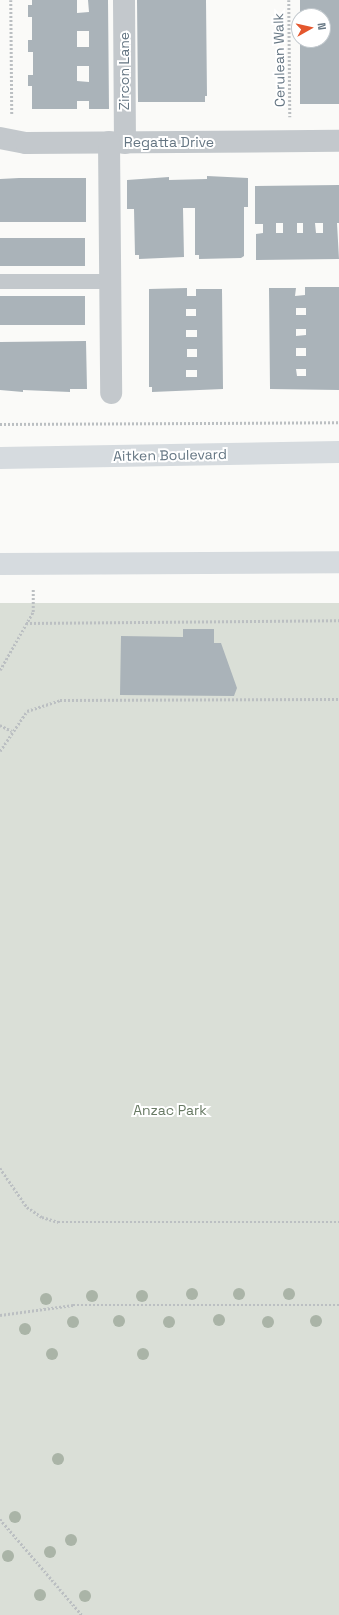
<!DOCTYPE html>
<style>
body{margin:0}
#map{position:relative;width:339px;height:1615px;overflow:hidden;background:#fafaf8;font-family:"Space Grotesk",sans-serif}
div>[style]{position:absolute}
.green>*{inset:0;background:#dadfd7;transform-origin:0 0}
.building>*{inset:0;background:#aab3b9;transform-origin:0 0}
.path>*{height:2.5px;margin-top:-1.25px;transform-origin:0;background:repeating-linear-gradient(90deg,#bbbfc2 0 2px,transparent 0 4px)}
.lane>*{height:15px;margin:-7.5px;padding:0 7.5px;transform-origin:7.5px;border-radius:7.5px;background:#c3c8cc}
.street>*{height:22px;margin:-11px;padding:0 11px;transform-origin:11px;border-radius:11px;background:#c3c8cc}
.secondary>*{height:22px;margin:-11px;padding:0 11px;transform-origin:11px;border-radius:11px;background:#d6dbdf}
.trees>*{width:12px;height:12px;margin:-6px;border-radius:50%;background:#aab4a7}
span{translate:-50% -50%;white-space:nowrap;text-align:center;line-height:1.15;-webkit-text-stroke:4px #fff;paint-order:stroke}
.street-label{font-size:14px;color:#657683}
.park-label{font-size:14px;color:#687a64}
.north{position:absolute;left:291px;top:8px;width:40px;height:40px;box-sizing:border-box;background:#fff;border:1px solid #c1c8cd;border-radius:50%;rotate:82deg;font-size:11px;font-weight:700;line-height:16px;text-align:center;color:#657683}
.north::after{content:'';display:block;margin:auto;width:14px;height:18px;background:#e4572e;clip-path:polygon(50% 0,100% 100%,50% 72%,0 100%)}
</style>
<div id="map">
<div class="green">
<i style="left:339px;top:603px;width:1012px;height:339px;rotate:90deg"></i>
</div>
<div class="building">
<i style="clip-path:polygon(evenodd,32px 0,77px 0,77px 13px,89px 12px,88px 0,108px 0,109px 109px,89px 109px,89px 101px,77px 101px,77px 109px,32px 109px,32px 86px,28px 86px,28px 75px,33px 75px,33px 52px,28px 52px,28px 40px,32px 40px,32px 17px,28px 17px,28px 5px,32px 5px,32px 0,77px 31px,89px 31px,89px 47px,77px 47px,77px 31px,32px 0,77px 66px,89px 66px,89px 82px,77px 81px,77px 66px)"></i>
<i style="clip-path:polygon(137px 0,206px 0,207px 96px,205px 96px,205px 102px,138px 102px)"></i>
<i style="clip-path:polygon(300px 0,339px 0,339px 104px,300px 104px,300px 40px,323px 40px,323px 16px,300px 16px)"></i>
<i style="clip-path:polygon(207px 176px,248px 178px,248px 207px,244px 207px,244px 256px,241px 258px,199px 259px,199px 255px,195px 255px,195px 208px,183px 208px,184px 257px,139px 259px,139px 255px,135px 255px,134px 209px,127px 209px,127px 180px,169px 177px,169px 180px,207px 179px)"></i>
<i style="clip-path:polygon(19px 178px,86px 178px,86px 222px,0 222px,0 179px)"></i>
<i style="clip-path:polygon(evenodd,339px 185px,339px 223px,337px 223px,339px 259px,256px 260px,256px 234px,263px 233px,263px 224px,255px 224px,255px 186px,339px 185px,276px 223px,283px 223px,283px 233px,276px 233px,276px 223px,339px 185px,297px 223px,303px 223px,303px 233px,297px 233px,297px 223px,339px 185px,315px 223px,323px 223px,323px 233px,316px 233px,315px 223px)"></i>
<i style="left:85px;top:238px;width:28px;height:85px;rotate:90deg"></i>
<i style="clip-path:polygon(evenodd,305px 287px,339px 287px,339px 390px,270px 389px,269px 288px,296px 288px,295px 296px,305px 295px,305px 287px,296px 308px,306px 308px,306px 315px,296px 315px,296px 308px,305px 287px,296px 329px,306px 329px,306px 335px,296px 336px,296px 329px,305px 287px,296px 348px,306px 348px,306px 356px,296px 356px,296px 348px,305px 287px,296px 369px,306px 369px,306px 376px,297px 376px,296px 369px)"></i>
<i style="clip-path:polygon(evenodd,187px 288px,187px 296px,196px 296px,196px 289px,222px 289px,223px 389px,152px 392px,152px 387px,149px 387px,149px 289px,187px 288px,186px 309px,196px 309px,196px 316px,186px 316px,186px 309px,187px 288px,186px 330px,197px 330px,197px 337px,186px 337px,186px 330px,187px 288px,187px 349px,197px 349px,197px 357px,187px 357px,187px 349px,187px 288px,186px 370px,197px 370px,197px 377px,186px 377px,186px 370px)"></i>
<i style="left:85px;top:296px;width:29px;height:85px;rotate:90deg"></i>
<i style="clip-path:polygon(86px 341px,87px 389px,70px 389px,70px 392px,23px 390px,23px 392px,0 390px,0 342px)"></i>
<i style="clip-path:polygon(183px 629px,214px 629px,214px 643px,221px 643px,237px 688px,234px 696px,120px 695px,121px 636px,183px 637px)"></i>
</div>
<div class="path">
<i style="left:11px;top:0;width:114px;rotate:89.5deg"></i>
<i style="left:289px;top:0;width:117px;rotate:89.5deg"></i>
<i style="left:0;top:424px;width:339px;rotate:-0.3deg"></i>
<i style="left:26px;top:623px;width:313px;rotate:-0.5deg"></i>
<i style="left:0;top:670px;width:67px;rotate:-60.4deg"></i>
<i style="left:33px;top:612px;width:23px;rotate:-90deg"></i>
<i style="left:0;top:725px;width:13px;rotate:27deg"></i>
<i style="left:0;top:751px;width:48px;rotate:-56deg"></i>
<i style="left:27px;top:711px;width:35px;rotate:-18deg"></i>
<i style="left:60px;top:700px;width:279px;rotate:-0.2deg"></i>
<i style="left:0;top:1168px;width:47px;rotate:55.3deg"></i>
<i style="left:27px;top:1207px;width:18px;rotate:34deg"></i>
<i style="left:42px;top:1217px;width:17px;rotate:17deg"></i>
<i style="left:58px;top:1222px;width:281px"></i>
<i style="left:0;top:1315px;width:74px;rotate:-7.8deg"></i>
<i style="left:73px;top:1305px;width:266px"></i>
<i style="left:0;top:1519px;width:126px;rotate:49.5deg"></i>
</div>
<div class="lane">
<i style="left:0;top:281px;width:110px"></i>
</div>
<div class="street">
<i style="left:124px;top:0;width:143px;rotate:89.6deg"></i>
<i style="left:0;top:138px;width:26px;rotate:11deg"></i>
<i style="left:26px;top:143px;width:313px;rotate:-0.4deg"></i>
<i style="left:109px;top:142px;width:251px;rotate:89.5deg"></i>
</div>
<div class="secondary">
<i style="left:0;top:458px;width:339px;rotate:-1deg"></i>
<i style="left:0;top:564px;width:339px;rotate:-0.3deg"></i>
</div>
<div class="trees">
<i style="left:192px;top:1294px"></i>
<i style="left:239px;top:1294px"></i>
<i style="left:289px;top:1294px"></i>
<i style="left:92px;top:1296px"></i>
<i style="left:142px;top:1296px"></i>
<i style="left:46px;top:1299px"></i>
<i style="left:219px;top:1320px"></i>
<i style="left:119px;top:1321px"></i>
<i style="left:316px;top:1321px"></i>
<i style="left:73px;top:1322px"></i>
<i style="left:169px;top:1322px"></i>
<i style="left:268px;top:1322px"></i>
<i style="left:25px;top:1329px"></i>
<i style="left:52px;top:1354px"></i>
<i style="left:143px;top:1354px"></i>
<i style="left:58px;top:1459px"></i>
<i style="left:15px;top:1517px"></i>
<i style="left:71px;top:1540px"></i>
<i style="left:50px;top:1552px"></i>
<i style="left:8px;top:1556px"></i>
<i style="left:40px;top:1595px"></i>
<i style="left:85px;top:1596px"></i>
</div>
<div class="street-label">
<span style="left:279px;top:60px;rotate:-91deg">Cerulean Walk</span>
<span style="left:124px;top:71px;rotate:-90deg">Zircon Lane</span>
<span style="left:169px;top:142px">Regatta Drive</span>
<span style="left:170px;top:455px;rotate:-1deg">Aitken Boulevard</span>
</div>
<div class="park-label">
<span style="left:170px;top:1110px">Anzac Park</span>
</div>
<div class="north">N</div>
</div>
